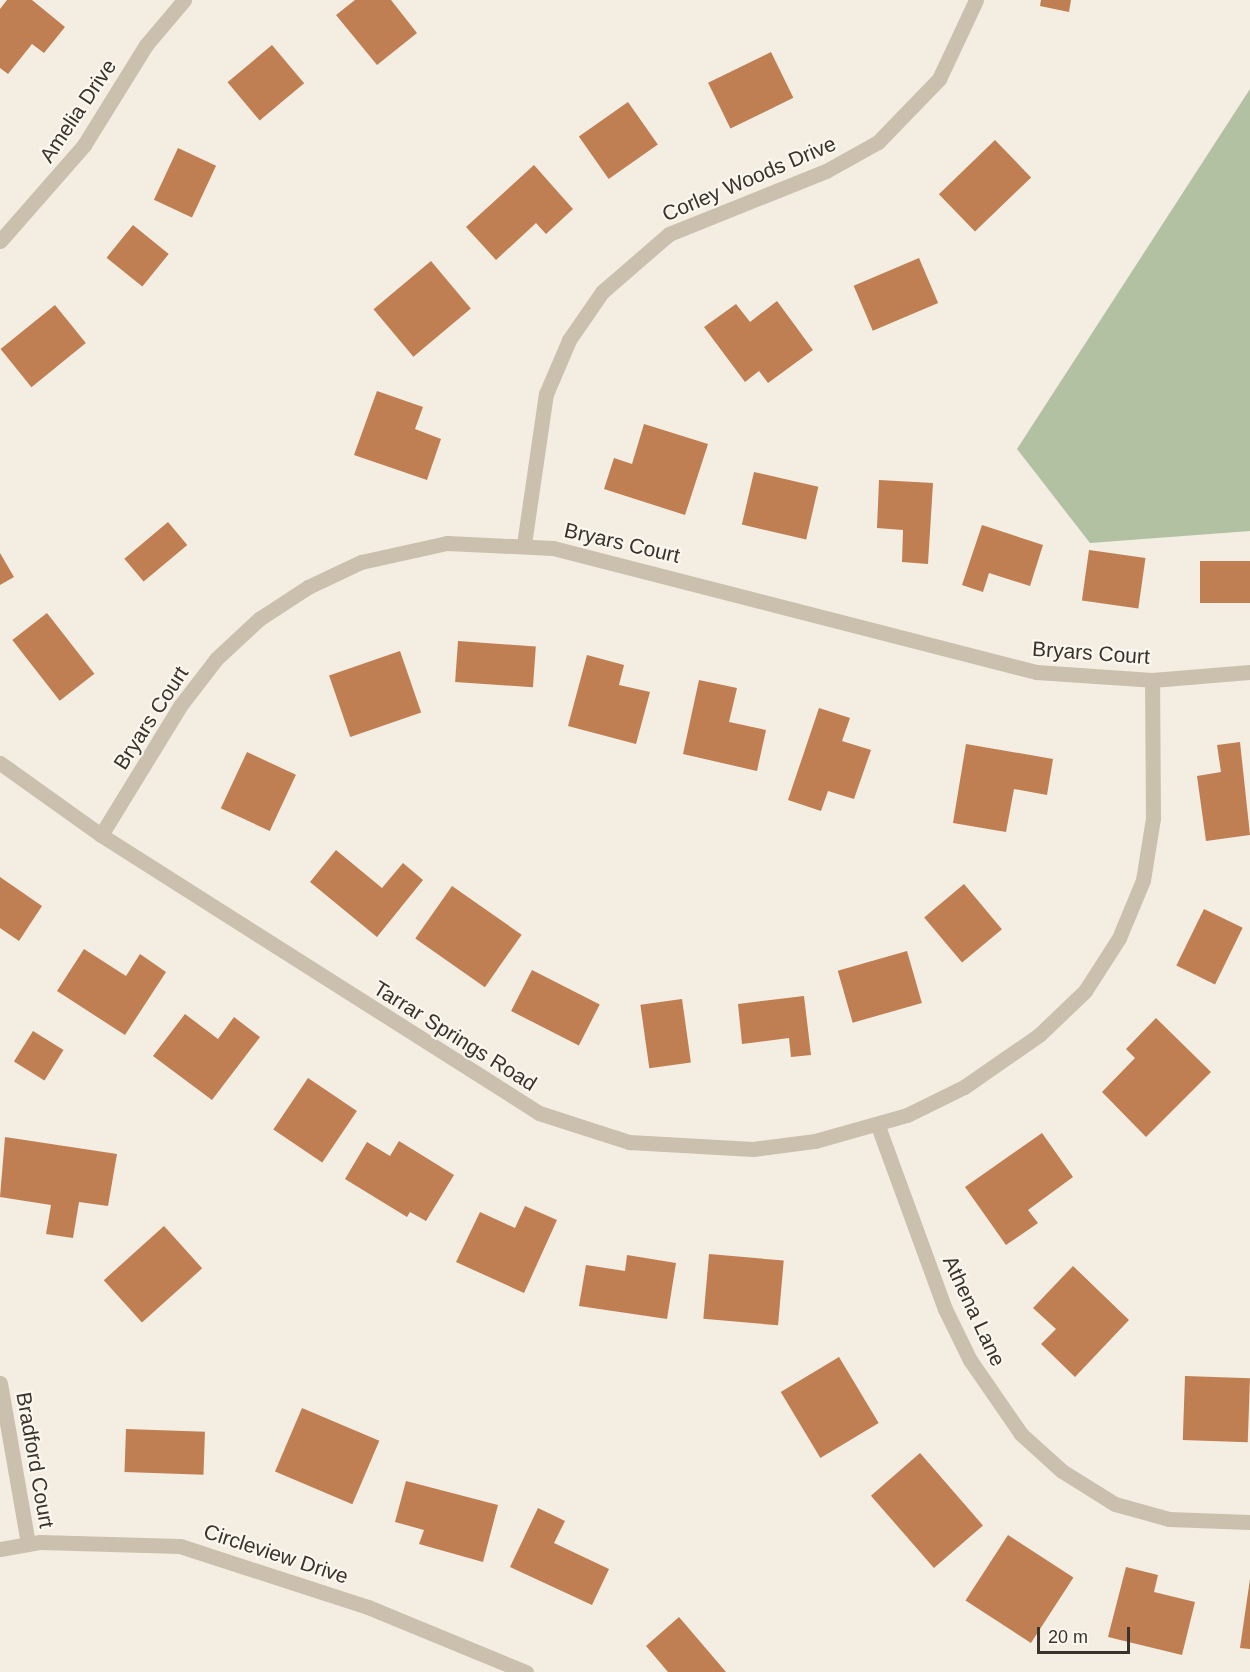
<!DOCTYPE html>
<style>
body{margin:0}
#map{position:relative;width:1250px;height:1672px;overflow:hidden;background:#f3ede2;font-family:Helvetica,sans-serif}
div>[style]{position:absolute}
.green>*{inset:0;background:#b2c1a2}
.building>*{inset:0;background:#bf7f53;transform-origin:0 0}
.street>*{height:15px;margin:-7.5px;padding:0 7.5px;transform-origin:7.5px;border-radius:7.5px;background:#cbc0ae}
span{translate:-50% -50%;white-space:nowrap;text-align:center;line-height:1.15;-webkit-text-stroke:4.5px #faf7ee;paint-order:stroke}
.street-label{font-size:21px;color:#3a322c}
.scale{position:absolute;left:1037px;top:1627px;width:93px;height:27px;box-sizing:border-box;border:3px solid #3a322c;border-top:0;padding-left:8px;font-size:18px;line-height:21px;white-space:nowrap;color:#3a322c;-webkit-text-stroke:4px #faf7ee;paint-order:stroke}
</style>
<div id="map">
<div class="green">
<i style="clip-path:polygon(1250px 89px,1250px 531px,1090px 543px,1017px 449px)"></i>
</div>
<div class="building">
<i style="clip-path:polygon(7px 0,32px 0,65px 27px,44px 53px,32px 44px,8px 74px,0 68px,0 9px)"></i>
<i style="clip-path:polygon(355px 0,391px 0,417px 33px,377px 65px,336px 15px)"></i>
<i style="clip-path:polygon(1041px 0,1071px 0,1069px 12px,1040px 6px)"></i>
<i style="left:272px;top:45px;width:50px;height:58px;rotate:50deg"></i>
<i style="left:771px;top:52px;width:51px;height:70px;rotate:64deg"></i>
<i style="left:628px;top:102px;width:52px;height:60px;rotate:55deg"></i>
<i style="left:995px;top:140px;width:52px;height:78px;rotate:46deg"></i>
<i style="left:178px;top:148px;width:42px;height:57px;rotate:25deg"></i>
<i style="clip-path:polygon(534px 165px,573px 209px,546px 234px,536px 223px,496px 260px,466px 227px)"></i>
<i style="left:133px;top:225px;width:46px;height:42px;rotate:39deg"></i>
<i style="left:919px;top:258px;width:49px;height:71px;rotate:67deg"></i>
<i style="left:431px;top:261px;width:62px;height:75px;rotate:50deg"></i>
<i style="clip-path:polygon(777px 301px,813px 350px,768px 383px,759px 371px,745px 382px,704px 327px,736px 304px,750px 322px)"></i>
<i style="left:55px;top:305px;width:49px;height:70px;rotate:51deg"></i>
<i style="clip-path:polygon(377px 391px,423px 407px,415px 429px,441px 439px,427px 480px,354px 455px)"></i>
<i style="clip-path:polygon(644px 424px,708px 444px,685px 515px,604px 489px,614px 458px,632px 464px)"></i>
<i style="left:754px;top:472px;width:66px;height:54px;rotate:13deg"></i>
<i style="clip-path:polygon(879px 480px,933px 483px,928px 564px,902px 562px,903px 530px,877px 528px)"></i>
<i style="left:168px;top:522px;width:30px;height:57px;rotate:50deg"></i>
<i style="clip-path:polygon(982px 525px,1043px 545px,1030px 586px,989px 573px,983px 592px,962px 585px)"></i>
<i style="left:1089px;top:550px;width:57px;height:51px;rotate:8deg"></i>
<i style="clip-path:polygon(0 553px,14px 577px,0 585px)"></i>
<i style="left:1200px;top:561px;width:50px;height:42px"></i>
<i style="left:47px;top:613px;width:77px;height:44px;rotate:52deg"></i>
<i style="left:458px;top:641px;width:78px;height:41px;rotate:4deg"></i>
<i style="left:400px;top:651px;width:65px;height:75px;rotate:71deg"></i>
<i style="clip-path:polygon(587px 655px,624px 665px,619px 685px,650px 692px,636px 744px,568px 726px)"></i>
<i style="clip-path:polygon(699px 680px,737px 688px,729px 722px,766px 730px,757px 771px,683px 754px)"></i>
<i style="clip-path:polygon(819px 708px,850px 718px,842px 741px,871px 750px,854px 799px,828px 791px,821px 811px,788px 800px)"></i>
<i style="clip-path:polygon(1240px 742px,1250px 835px,1206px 841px,1197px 776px,1221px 772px,1217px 745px)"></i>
<i style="clip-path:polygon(966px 744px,1053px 759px,1047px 795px,1014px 789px,1006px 832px,953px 823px)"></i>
<i style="left:247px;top:752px;width:54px;height:62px;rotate:25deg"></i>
<i style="clip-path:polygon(336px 850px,382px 888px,403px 863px,423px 880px,377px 937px,310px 882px)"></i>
<i style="clip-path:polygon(0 877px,42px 906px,19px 941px,0 928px)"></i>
<i style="left:964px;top:884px;width:59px;height:52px;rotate:50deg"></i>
<i style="left:452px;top:886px;width:85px;height:64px;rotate:35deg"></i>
<i style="left:1204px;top:909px;width:43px;height:63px;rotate:26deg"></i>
<i style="clip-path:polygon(84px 949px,126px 976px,140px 954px,166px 972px,125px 1035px,57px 991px)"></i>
<i style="left:907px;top:951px;width:54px;height:72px;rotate:74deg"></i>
<i style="left:532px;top:970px;width:76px;height:46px;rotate:27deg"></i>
<i style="clip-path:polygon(804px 996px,811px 1055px,791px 1057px,789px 1038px,742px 1044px,738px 1004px)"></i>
<i style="left:682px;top:999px;width:64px;height:42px;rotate:82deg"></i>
<i style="clip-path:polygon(185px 1014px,218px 1039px,234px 1017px,260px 1037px,212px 1100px,153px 1056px)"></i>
<i style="clip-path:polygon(1156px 1018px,1211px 1072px,1146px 1137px,1102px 1092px,1135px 1058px,1126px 1049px)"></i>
<i style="left:33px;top:1031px;width:36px;height:36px;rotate:32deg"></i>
<i style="left:308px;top:1078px;width:59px;height:62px;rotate:34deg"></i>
<i style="clip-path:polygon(1042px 1133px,1073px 1177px,1028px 1210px,1038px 1223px,1006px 1245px,965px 1187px)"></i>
<i style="clip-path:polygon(5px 1137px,117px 1154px,108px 1206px,79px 1202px,73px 1238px,46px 1234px,51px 1205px,0 1197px)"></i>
<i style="clip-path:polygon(399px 1141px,454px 1175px,426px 1221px,410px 1212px,407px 1217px,345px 1179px,367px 1142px,390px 1156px)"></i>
<i style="clip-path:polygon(525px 1206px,557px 1220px,524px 1293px,456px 1262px,480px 1212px,515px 1228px)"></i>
<i style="left:164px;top:1226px;width:57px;height:81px;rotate:48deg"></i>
<i style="left:709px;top:1254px;width:75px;height:65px;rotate:5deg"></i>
<i style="clip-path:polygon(627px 1255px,676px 1263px,667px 1319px,579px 1306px,586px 1265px,625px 1271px)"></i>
<i style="clip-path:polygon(1073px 1266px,1129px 1320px,1075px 1377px,1041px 1344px,1056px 1329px,1033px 1308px)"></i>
<i style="left:839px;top:1357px;width:77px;height:68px;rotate:59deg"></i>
<i style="left:1185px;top:1376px;width:65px;height:64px;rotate:2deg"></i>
<i style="left:302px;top:1408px;width:84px;height:69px;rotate:23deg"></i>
<i style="left:126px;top:1429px;width:79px;height:43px;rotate:2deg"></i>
<i style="left:920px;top:1453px;width:96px;height:65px;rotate:49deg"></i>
<i style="clip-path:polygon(406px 1481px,498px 1505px,483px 1562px,419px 1544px,424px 1530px,395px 1522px)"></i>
<i style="clip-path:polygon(538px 1508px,565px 1521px,554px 1543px,609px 1569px,592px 1605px,510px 1567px)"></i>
<i style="left:1008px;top:1535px;width:78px;height:78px;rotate:33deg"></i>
<i style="clip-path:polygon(1126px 1567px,1158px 1575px,1154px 1592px,1195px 1602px,1182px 1655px,1108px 1637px)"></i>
<i style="clip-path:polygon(1250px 1579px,1250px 1649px,1240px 1648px)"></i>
<i style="clip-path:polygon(679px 1617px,726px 1672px,668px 1672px,646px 1646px)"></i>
</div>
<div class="street">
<i style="left:0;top:241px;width:128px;rotate:-48.8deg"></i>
<i style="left:84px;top:145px;width:118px;rotate:-58.2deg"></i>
<i style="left:146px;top:45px;width:59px;rotate:-49.8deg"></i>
<i style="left:524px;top:544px;width:152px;rotate:-81.7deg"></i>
<i style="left:546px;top:394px;width:59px;rotate:-66.9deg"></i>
<i style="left:569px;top:340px;width:58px;rotate:-55.5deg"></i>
<i style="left:602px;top:292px;width:89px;rotate:-40.9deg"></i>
<i style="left:669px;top:234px;width:169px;rotate:-21.9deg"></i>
<i style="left:826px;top:171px;width:60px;rotate:-29.1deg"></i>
<i style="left:878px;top:142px;width:88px;rotate:-45.9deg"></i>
<i style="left:939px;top:79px;width:87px;rotate:-64.9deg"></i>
<i style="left:0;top:763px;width:124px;rotate:35.5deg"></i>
<i style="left:101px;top:835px;width:519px;rotate:32.4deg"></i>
<i style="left:539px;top:1113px;width:95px;rotate:17.9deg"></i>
<i style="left:629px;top:1142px;width:124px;rotate:3.2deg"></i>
<i style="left:753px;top:1149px;width:63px;rotate:-7.4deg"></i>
<i style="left:815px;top:1141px;width:96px;rotate:-15.8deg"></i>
<i style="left:907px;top:1115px;width:64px;rotate:-26.2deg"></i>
<i style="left:964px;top:1087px;width:91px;rotate:-34.7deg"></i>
<i style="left:1039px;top:1035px;width:64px;rotate:-43.7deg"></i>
<i style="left:1085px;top:991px;width:63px;rotate:-57.3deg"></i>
<i style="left:1119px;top:938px;width:63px;rotate:-67.5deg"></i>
<i style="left:1143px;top:880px;width:63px;rotate:-80.8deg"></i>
<i style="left:1153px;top:818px;width:138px;rotate:-90.4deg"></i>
<i style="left:101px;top:835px;width:151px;rotate:-58.5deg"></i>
<i style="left:180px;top:706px;width:59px;rotate:-52.5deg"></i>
<i style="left:216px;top:659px;width:59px;rotate:-42.9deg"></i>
<i style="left:259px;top:619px;width:59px;rotate:-33.1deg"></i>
<i style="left:308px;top:587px;width:59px;rotate:-25.3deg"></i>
<i style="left:361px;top:562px;width:88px;rotate:-12.5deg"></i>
<i style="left:447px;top:543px;width:106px;rotate:2.7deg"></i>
<i style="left:553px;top:548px;width:499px;rotate:14.4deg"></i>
<i style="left:1036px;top:672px;width:116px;rotate:3.9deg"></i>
<i style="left:1152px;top:680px;width:98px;rotate:-4.7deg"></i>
<i style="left:878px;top:1126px;width:195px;rotate:69.9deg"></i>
<i style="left:945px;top:1309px;width:57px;rotate:63.9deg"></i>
<i style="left:970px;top:1360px;width:90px;rotate:55.4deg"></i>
<i style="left:1021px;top:1434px;width:55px;rotate:42.1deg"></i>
<i style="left:1062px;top:1471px;width:62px;rotate:31.9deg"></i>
<i style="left:1115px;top:1504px;width:56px;rotate:15.5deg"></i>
<i style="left:1169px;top:1519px;width:81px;rotate:2.1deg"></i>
<i style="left:0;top:1383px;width:163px;rotate:80.1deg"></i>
<i style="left:0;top:1549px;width:41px;rotate:-9.9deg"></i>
<i style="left:40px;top:1542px;width:140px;rotate:1.6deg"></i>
<i style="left:180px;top:1546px;width:198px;rotate:18deg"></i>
<i style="left:368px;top:1607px;width:171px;rotate:22.4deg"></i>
</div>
<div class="street-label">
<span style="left:78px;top:111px;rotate:-56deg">Amelia Drive</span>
<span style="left:749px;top:179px;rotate:-23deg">Corley Woods Drive</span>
<span style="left:622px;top:543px;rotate:13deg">Bryars Court</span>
<span style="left:1091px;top:653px;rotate:4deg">Bryars Court</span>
<span style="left:151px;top:718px;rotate:-57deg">Bryars Court</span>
<span style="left:455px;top:1036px;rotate:32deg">Tarrar Springs Road</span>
<span style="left:974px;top:1311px;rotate:65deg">Athena Lane</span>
<span style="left:35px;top:1460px;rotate:80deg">Bradford Court</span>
<span style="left:276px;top:1554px;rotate:18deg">Circleview Drive</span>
</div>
<div class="scale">20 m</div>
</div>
